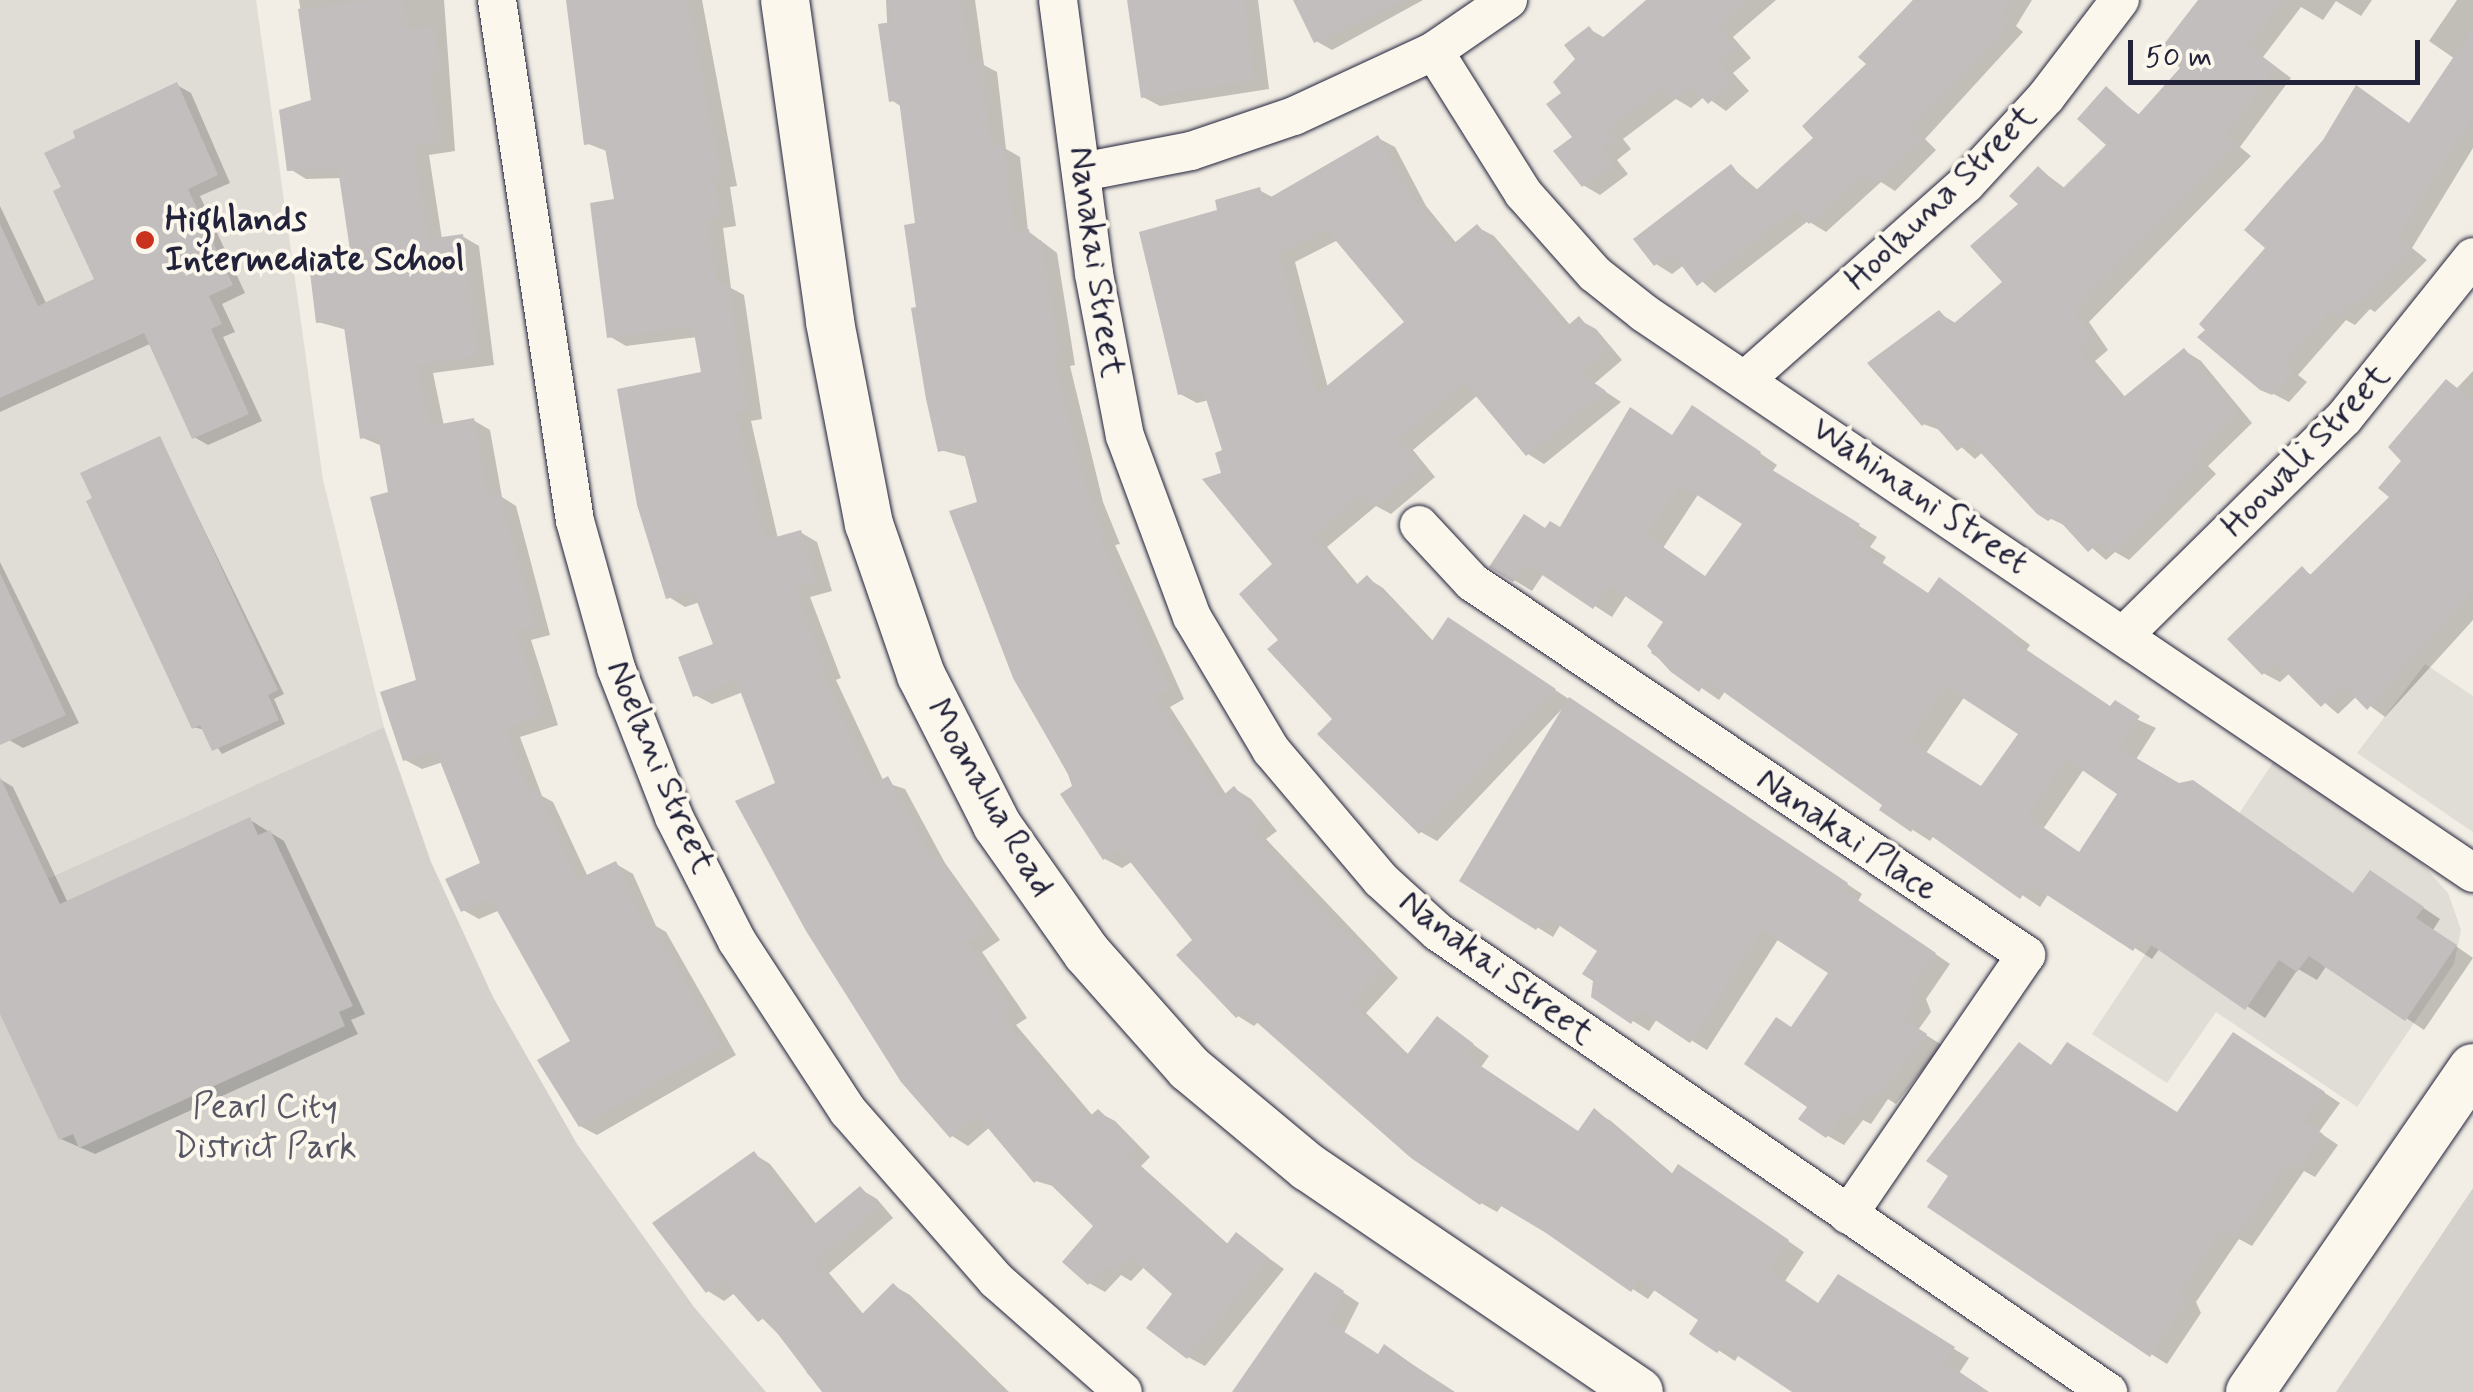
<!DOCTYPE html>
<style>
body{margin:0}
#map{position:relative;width:2473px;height:1392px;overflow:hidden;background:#f2eee5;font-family:Mynerve,sans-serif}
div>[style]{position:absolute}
.built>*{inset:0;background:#e0dcd6}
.green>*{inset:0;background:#d4d1cc}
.shadow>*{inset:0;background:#0003}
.building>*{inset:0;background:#c2bebe}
.roads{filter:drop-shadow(0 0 2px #22223b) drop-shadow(0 0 2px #22223b)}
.minor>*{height:38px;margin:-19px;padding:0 19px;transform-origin:19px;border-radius:19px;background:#fbf7ec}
.major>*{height:48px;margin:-24px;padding:0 24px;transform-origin:24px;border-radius:24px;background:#fbf7ec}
.dots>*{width:28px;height:28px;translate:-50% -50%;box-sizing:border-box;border:5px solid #fbf7ec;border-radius:50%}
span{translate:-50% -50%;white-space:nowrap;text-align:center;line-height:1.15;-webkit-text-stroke:8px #fbf7ec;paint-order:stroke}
.street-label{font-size:35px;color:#22223b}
.poi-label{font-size:35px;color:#22223b;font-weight:700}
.left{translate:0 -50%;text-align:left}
.park-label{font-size:35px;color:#575766}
.scale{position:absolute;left:2128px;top:40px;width:292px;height:45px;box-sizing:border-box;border:5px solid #22223b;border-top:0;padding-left:12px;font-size:30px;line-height:35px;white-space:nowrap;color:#22223b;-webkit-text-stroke:8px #fbf7ec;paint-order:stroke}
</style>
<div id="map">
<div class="built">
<i style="clip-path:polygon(0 0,256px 0,323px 480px,384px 727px,0 900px)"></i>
<i style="clip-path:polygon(2425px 664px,2473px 696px,2473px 832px,2357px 753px)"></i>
<i style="clip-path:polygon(2274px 761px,2412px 853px,2448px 893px,2461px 930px,2454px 964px,2357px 1107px,2216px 1012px,2167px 1083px,2092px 1034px)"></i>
</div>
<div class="green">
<i style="clip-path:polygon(384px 727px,431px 862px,493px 997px,577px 1144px,694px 1307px,766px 1392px,0 1392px,0 900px)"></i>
<i style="clip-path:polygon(2473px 1188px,2473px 1392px,2336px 1392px)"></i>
</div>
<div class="shadow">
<i style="clip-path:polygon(299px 0,444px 0,455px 151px,429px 155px,442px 239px,462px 236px,479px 246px,494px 365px,433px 373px,444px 426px,473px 420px,490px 430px,502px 497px,516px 506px,550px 635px,531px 640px,558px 725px,520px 737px,542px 796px,553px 802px,588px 877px,616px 864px,633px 874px,656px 926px,666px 932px,736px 1055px,597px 1135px,580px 1126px,573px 1042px,500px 910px,479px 919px,463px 910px,483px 864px,443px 762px,422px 769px,405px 760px,419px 682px,382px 446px,363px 438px,347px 330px,318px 322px,354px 259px,342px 178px,306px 179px,290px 169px,314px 102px)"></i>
<i style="clip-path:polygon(568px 0,702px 0,737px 186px,730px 187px,736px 226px,723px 228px,731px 288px,744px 295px,762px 419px,751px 421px,778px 539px,800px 532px,817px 542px,832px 591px,810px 597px,841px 678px,836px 680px,884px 782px,905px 789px,945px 863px,1000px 940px,982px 952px,1027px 1018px,1016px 1025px,1093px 1116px,1098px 1112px,1115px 1121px,1150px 1157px,1141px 1166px,1229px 1245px,1236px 1235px,1284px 1269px,1205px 1366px,1188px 1357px,1176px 1294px,1145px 1266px,1131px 1281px,1121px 1275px,1105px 1292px,1089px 1283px,1096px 1226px,1056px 1187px,1036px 1181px,990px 1127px,968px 1146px,952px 1136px,778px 784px,743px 692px,712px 704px,695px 695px,716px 646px,700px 602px,685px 607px,669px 597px,704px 374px,697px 337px,626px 346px,609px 336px,617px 201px,609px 152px,586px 143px)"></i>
<i style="clip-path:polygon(886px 0,975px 0,984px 65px,997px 72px,1006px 149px,1020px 157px,1028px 231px,1057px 253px,1075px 365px,1070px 366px,1103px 502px,1120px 544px,1115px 545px,1184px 699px,1170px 707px,1227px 796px,1235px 789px,1251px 799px,1277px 831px,1266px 839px,1398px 978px,1366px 1013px,1410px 1056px,1438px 1019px,1489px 1056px,1481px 1067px,1579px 1133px,1595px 1112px,1611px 1121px,1674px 1175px,1695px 1177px,1804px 1252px,1785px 1281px,1820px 1305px,1838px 1278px,1969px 1358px,1959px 1373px,1988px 1392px,1793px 1392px,1739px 1354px,1735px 1361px,1692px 1333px,1702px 1320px,1656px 1288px,1648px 1299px,1503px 1204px,1497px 1212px,1481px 1203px,1259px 1021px,1254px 1026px,1238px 1016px,1180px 955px,1195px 941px,1133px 861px,1122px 868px,1105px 859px,1075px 787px,1015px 677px,952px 513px,980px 504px,967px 457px,940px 450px,919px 309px,917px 225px,902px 107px,891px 100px)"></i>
<i style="clip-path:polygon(1129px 0,1258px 0,1269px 89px,1160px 106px,1143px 97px)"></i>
<i style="clip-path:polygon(1296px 0,1423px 0,1332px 50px,1316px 41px)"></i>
<i style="clip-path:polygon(1647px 0,1776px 0,1733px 37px,1751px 58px,1733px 73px,1749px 91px,1726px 111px,1705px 96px,1691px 108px,1676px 99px,1623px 139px,1631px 149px,1617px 160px,1628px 174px,1600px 195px,1583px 185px,1564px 93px,1589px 29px,1605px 38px)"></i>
<i style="clip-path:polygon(1913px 0,2032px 0,2016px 26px,2023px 32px,1925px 139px,1936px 150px,1895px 191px,1881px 182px,1826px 232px,1808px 221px,1715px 293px,1684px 265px,1672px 274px,1656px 264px,1731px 167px,1759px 191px,1817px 138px,1870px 64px,1862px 57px)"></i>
<i style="clip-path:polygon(2209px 0,2372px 0,2361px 16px,2336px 1px,2323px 20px,2301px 7px,2263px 57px,2291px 78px,2240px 147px,2251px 156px,2089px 322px,2108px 350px,2095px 361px,2126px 398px,2185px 351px,2201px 361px,2252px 423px,2208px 466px,2216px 474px,2129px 560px,2115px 552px,2106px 560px,2068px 527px,2039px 513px,1983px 452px,1975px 459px,1943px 431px,1923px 424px,1939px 313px,1957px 324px,2006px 282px,2021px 204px,2039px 169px,2066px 189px,2110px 144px,2106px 90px,2141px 116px,2184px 68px)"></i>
<i style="clip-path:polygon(2457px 0,2473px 0,2473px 148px,2412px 248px,2427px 260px,2375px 312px,2370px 309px,2355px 325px,2346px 320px,2298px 375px,2307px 382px,2289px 402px,2262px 388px,2455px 59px,2429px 41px)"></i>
<i style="clip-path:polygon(177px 85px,191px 93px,230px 183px,200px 196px,245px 293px,222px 304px,235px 332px,223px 337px,262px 421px,208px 445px,194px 437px,152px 343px,0 412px,0 206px,47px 305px,98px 281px)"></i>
<i style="clip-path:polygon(evenodd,1378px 138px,1395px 147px,1426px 206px,1457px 244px,1477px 227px,1494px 236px,1571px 326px,1579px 320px,1596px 329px,1622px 360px,1594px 384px,1621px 402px,1544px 464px,1528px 454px,1478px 395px,1413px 450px,1435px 477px,1391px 514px,1376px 506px,1327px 547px,1359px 586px,1367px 578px,1383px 588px,1434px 642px,1465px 630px,1862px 894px,1858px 901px,1950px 964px,1926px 999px,1931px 1012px,1918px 1030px,1942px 1045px,1896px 1104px,1888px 1099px,1871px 1124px,1863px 1120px,1844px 1145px,1828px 1136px,1810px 1107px,1793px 1029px,1831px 972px,1779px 938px,1707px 1050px,1657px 1019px,1649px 1031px,1633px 1021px,1600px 951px,1561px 924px,1553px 937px,1537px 927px,1563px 708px,1437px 841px,1421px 832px,1335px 719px,1276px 564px,1224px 475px,1225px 452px,1209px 400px,1197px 403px,1180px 394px,1220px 211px,1259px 190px,1274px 198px,1378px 138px,1338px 240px,1408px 322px,1328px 388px,1295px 262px,1338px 240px)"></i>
<i style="clip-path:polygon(2473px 371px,2473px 620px,2385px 717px,2357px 696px,2338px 714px,2290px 673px,2280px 682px,2263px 673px,2302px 569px,2313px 576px,2393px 497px,2447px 382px,2457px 388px)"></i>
<i style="clip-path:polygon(evenodd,1711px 419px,1777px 465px,1772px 472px,1877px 537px,1870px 547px,1886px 557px,1882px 564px,1929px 595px,1940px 580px,1958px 591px,2030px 645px,2026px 651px,2112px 708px,2156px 728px,2135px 761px,2355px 895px,2388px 884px,2440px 919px,2433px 930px,2473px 958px,2424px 1030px,2327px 965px,2317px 980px,2298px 969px,2265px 1018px,2160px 948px,2152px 959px,2049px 893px,2040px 907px,1934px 835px,1930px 841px,1882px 810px,1886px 804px,1726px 690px,1719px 700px,1651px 653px,1667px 621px,1627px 594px,1612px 617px,1544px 573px,1532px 591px,1514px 580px,1547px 530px,1561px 530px,1674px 437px,1711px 419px,1699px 493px,1746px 523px,1707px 578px,1663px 548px,1699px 493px,1711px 419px,1965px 696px,2021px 733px,1982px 789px,1926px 753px,1965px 696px,1711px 419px,2084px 769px,2121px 793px,2081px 854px,2043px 829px,2084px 769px)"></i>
<i style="clip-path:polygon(160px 439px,284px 694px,274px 699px,285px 724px,222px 754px,205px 730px,193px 727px)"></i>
<i style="clip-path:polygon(0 562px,79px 723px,23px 748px,9px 740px,0 720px)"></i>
<i style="clip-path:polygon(0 779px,13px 787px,68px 903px,250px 820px,284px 841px,365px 1014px,351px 1020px,358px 1034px,95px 1154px,61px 1139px,0 1008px)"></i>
<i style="clip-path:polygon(2250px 1044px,2340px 1103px,2319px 1132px,2338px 1145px,2315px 1177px,2304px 1171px,2252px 1246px,2239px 1239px,2196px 1302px,2201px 1313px,2167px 1364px,2151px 1354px,2053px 1067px,2178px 1115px)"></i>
<i style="clip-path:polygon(754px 1154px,770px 1164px,817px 1225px,860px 1189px,877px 1199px,893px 1218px,829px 1273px,864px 1315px,894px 1286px,910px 1295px,1009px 1392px,825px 1392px,806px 1372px,811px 1367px,736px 1292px,724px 1301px,708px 1291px)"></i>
<i style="clip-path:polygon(1332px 1285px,1359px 1303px,1344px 1333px,1379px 1356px,1401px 1357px,1455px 1392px,1236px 1392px)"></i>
</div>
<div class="building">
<i style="clip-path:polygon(369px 0,404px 0,408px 29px,433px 26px,440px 72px,430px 74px,440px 143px,414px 146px,428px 239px,463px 234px,478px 356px,417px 365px,430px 426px,474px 418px,488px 496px,500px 493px,535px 626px,516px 631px,543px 716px,505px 728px,530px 792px,537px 789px,578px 879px,616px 861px,644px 922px,650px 919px,721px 1046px,579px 1127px,537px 1060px,570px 1041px,490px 898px,461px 912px,445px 879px,480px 863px,436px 751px,403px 761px,380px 692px,416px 680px,370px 497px,388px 492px,378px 435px,360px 439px,343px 320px,316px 323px,309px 264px,351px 257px,338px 169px,287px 171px,279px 110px,311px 100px,298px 9px)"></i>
<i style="clip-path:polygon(566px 0,687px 0,722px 178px,714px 179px,720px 217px,707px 219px,717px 285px,728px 283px,747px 411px,736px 412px,765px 540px,801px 530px,816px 582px,795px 588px,826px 669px,821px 671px,874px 784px,888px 776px,933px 860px,938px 856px,986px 931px,968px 942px,1012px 1008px,1001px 1015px,1088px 1118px,1098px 1109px,1136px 1146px,1127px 1155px,1226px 1245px,1236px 1232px,1269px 1258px,1187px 1359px,1146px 1328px,1172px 1294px,1130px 1256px,1114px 1273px,1105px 1266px,1088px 1285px,1062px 1262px,1093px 1226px,1042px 1176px,1034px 1183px,977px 1115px,950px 1138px,901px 1082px,806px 931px,735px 801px,775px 783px,736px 680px,693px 697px,678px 657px,713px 644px,693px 591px,666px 599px,637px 505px,617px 389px,701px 372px,693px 327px,607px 338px,590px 203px,614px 199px,604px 142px,584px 145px)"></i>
<i style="clip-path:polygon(889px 0,961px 0,970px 61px,981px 60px,991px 146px,1004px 145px,1014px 231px,1029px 229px,1031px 242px,1041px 240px,1060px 356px,1054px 357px,1087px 490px,1105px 535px,1100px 536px,1169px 690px,1155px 698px,1220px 798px,1234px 786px,1262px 821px,1251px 829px,1336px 926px,1384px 968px,1352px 1002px,1360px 1013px,1406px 1056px,1437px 1016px,1474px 1044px,1466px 1056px,1578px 1131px,1594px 1108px,1671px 1175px,1678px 1164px,1789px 1240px,1770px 1270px,1818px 1303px,1838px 1274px,1955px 1347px,1945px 1362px,1989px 1392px,1792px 1392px,1723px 1346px,1717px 1353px,1689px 1334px,1698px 1320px,1639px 1280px,1631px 1292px,1546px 1233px,1486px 1197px,1480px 1205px,1411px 1158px,1244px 1011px,1236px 1018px,1176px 955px,1192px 940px,1120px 849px,1103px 860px,1060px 794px,1072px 786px,1068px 774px,1013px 678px,949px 511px,977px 502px,962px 446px,938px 452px,926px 399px,911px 308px,916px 307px,904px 225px,915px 223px,899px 100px,889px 102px,878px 24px,892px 22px)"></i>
<i style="clip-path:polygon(1127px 0,1245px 0,1253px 80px,1141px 98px)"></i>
<i style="clip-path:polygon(1293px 0,1402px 0,1314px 43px)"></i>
<i style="clip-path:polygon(1646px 0,1748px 0,1718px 27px,1736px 48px,1718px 62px,1734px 81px,1708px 104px,1691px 85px,1673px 100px,1662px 88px,1608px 129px,1616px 138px,1602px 149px,1613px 164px,1582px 187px,1553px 151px,1572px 137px,1546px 104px,1561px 93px,1553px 82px,1575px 59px,1564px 45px,1589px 26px,1600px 40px)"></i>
<i style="clip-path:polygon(1913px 0,2013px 0,2001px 15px,2009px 22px,1989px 48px,1911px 128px,1922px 139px,1877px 183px,1864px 175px,1809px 224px,1795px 210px,1697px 286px,1672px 253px,1654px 266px,1633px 239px,1731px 164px,1753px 193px,1813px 138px,1802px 126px,1866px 64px,1858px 57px)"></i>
<i style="clip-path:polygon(2198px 0,2283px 0,2248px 46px,2276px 67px,2225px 136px,2236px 145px,2074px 311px,2093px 339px,2080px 351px,2121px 399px,2184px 348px,2237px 412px,2193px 456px,2201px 464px,2167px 495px,2170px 499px,2111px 553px,2101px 541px,2088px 552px,2055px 516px,2048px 521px,2037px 514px,1970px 441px,1957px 451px,1929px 419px,1922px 426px,1867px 363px,1939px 310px,1952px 325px,2002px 282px,1970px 246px,2018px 204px,2009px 196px,2038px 166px,2062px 189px,2106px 145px,2077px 119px,2106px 86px,2138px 115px,2180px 68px,2161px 48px)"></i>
<i style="clip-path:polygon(2473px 28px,2473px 117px,2397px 237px,2413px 249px,2358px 305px,2353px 300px,2338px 318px,2330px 311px,2284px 364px,2293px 372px,2272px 395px,2260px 390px,2197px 337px,2205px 330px,2199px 324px,2265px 248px,2244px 230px,2323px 140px,2356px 85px,2409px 123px)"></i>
<i style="clip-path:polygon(177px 82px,218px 175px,188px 189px,233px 285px,209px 296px,222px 324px,211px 329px,249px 414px,192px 439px,144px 333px,0 398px,0 224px,38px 306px,94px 279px,53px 191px,61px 187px,44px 153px,75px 138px,73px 131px)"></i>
<i style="clip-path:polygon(evenodd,1378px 135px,1410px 194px,1452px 245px,1477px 224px,1566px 327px,1579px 316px,1607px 350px,1580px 373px,1606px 391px,1526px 456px,1465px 383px,1398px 440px,1421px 467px,1372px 507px,1362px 495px,1312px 536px,1354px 587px,1367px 575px,1430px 644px,1448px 617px,1556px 689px,1419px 834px,1317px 734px,1332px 719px,1267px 649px,1278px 640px,1239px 594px,1272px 564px,1202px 479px,1221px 473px,1215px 453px,1222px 450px,1203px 389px,1178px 395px,1139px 232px,1217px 210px,1215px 200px,1260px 187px,1264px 201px,1378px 135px,1326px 229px,1404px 322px,1317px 394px,1279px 253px,1326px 229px)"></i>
<i style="clip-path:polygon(2446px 379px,2473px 401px,2473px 591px,2367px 710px,2343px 685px,2321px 707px,2276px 662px,2262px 675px,2227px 639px,2302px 566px,2310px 575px,2389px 497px,2378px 488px,2401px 461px,2388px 447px)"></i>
<i style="clip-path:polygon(evenodd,1692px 405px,1761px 452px,1756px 460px,1860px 524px,1853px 535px,1869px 545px,1865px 551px,1928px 593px,1939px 577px,2013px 632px,2009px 638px,2110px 706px,2115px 700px,2140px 716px,2119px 748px,2179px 783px,2193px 780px,2353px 893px,2370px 870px,2424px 907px,2416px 918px,2457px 945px,2405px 1021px,2309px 956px,2297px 972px,2279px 960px,2245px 1010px,2141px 938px,2133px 951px,2030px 884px,2020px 899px,1916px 825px,1911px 832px,1879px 810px,1882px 805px,1707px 680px,1699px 692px,1671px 672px,1647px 646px,1663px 622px,1609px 585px,1593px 609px,1526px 564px,1513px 582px,1489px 567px,1524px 514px,1545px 528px,1550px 521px,1560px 527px,1630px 407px,1672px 435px,1692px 405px,1680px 484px,1742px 524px,1705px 576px,1646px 535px,1680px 484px,1692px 405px,1946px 687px,2018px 734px,1981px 786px,1909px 741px,1946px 687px,1692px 405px,2066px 759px,2117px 794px,2079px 852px,2027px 816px,2066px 759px)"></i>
<i style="clip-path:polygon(160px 436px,278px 690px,268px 695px,279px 720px,212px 751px,200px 725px,192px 729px,86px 501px,92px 498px,80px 473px)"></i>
<i style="clip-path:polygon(0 573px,66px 715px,0 745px)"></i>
<i style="clip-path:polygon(1569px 697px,1848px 883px,1843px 890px,1936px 953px,1911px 988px,1915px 1002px,1904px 1019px,1927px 1034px,1878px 1097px,1871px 1092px,1854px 1117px,1846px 1112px,1826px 1138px,1798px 1119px,1807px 1107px,1744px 1064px,1776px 1017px,1791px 1027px,1828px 973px,1762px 930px,1690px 1043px,1640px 1010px,1631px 1024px,1591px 997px,1593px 981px,1582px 974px,1597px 951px,1545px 916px,1536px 930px,1459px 881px)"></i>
<i style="clip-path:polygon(0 777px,60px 904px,250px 817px,258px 835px,270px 830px,353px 1006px,339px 1012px,345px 1026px,79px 1148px,73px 1134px,59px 1140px,0 1014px)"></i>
<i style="clip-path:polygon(2233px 1032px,2325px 1092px,2304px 1121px,2323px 1134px,2298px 1170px,2287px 1163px,2235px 1239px,2222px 1231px,2180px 1292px,2186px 1302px,2150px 1357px,1927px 1207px,1948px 1176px,1926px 1161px,2019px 1042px,2051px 1065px,2067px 1042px,2177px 1112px)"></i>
<i style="clip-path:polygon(754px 1151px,811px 1227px,860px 1186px,879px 1208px,815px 1263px,860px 1316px,893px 1283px,1003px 1392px,822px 1392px,765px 1317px,758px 1322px,722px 1281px,706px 1293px,652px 1223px)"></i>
<i style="clip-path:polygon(1315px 1272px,1344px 1291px,1329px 1322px,1378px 1354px,1384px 1344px,1451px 1392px,1232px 1392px)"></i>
</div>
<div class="roads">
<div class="minor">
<i style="left:497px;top:0;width:527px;rotate:81.49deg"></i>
<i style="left:575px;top:521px;width:153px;rotate:74.4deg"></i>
<i style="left:616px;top:668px;width:160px;rotate:68.7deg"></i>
<i style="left:674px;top:817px;width:139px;rotate:63.1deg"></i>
<i style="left:737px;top:941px;width:203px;rotate:56.9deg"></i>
<i style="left:848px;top:1111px;width:225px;rotate:48.8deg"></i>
<i style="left:996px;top:1280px;width:169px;rotate:41.4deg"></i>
<i style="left:1058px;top:0;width:276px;rotate:82.5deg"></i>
<i style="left:1094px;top:274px;width:165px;rotate:79.2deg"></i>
<i style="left:1125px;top:436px;width:193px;rotate:69.7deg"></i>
<i style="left:1192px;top:617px;width:155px;rotate:59.3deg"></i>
<i style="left:1271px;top:750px;width:170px;rotate:49.8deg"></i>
<i style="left:1381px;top:880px;width:77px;rotate:42.4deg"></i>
<i style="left:1438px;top:932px;width:813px;rotate:34.47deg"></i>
<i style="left:1434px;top:51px;width:168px;rotate:57.9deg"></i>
<i style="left:1523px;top:193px;width:108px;rotate:48.4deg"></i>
<i style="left:1595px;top:274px;width:63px;rotate:38.5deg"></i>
<i style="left:1644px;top:313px;width:1000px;rotate:34.04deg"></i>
<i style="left:1082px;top:172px;width:111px;rotate:-10.9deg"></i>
<i style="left:1191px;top:151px;width:109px;rotate:-18.8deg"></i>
<i style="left:1294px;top:116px;width:154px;rotate:-24.9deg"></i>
<i style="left:1434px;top:51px;width:90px;rotate:-34.6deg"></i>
<i style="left:1745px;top:380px;width:295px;rotate:-41.6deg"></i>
<i style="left:1966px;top:184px;width:118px;rotate:-47.4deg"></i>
<i style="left:2046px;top:97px;width:122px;rotate:-52.7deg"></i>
<i style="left:1419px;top:525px;width:78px;rotate:47.1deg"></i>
<i style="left:1472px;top:582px;width:668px;rotate:33.95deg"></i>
<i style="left:2026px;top:955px;width:315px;rotate:124.4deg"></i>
<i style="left:2126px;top:633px;width:306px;rotate:-44.6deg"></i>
<i style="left:2344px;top:418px;width:206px;rotate:-51.3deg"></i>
</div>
<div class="major">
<i style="left:785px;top:0;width:325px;rotate:82deg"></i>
<i style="left:830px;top:322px;width:206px;rotate:79.1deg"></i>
<i style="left:869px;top:524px;width:160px;rotate:71deg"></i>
<i style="left:921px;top:675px;width:168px;rotate:63.1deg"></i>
<i style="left:997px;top:825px;width:156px;rotate:54.9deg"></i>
<i style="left:1087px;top:953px;width:154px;rotate:48.4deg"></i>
<i style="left:1189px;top:1068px;width:155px;rotate:39.8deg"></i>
<i style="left:1308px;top:1167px;width:400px;rotate:34.2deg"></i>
<i style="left:2250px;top:1392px;width:393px;rotate:-55.5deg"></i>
</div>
</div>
<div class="dots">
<i style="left:145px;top:240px;background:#c8321e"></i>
</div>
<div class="street-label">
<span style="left:1941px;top:198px;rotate:-44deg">Hoolauna Street</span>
<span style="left:1096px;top:262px;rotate:82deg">Nanakai Street</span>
<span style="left:2306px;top:451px;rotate:-46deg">Hoowali Street</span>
<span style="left:1920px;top:496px;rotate:34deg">Wahinani Street</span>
<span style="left:660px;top:767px;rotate:67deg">Noelani Street</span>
<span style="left:990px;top:798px;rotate:60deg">Moanalua Road</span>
<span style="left:1847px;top:835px;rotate:34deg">Nanakai Place</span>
<span style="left:1496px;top:968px;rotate:37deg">Nanakai Street</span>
</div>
<div class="poi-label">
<span class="left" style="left:165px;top:240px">Highlands<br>Intermediate School</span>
</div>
<div class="park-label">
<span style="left:265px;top:1127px">Pearl City<br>District Park</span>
</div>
<div class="scale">50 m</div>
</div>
